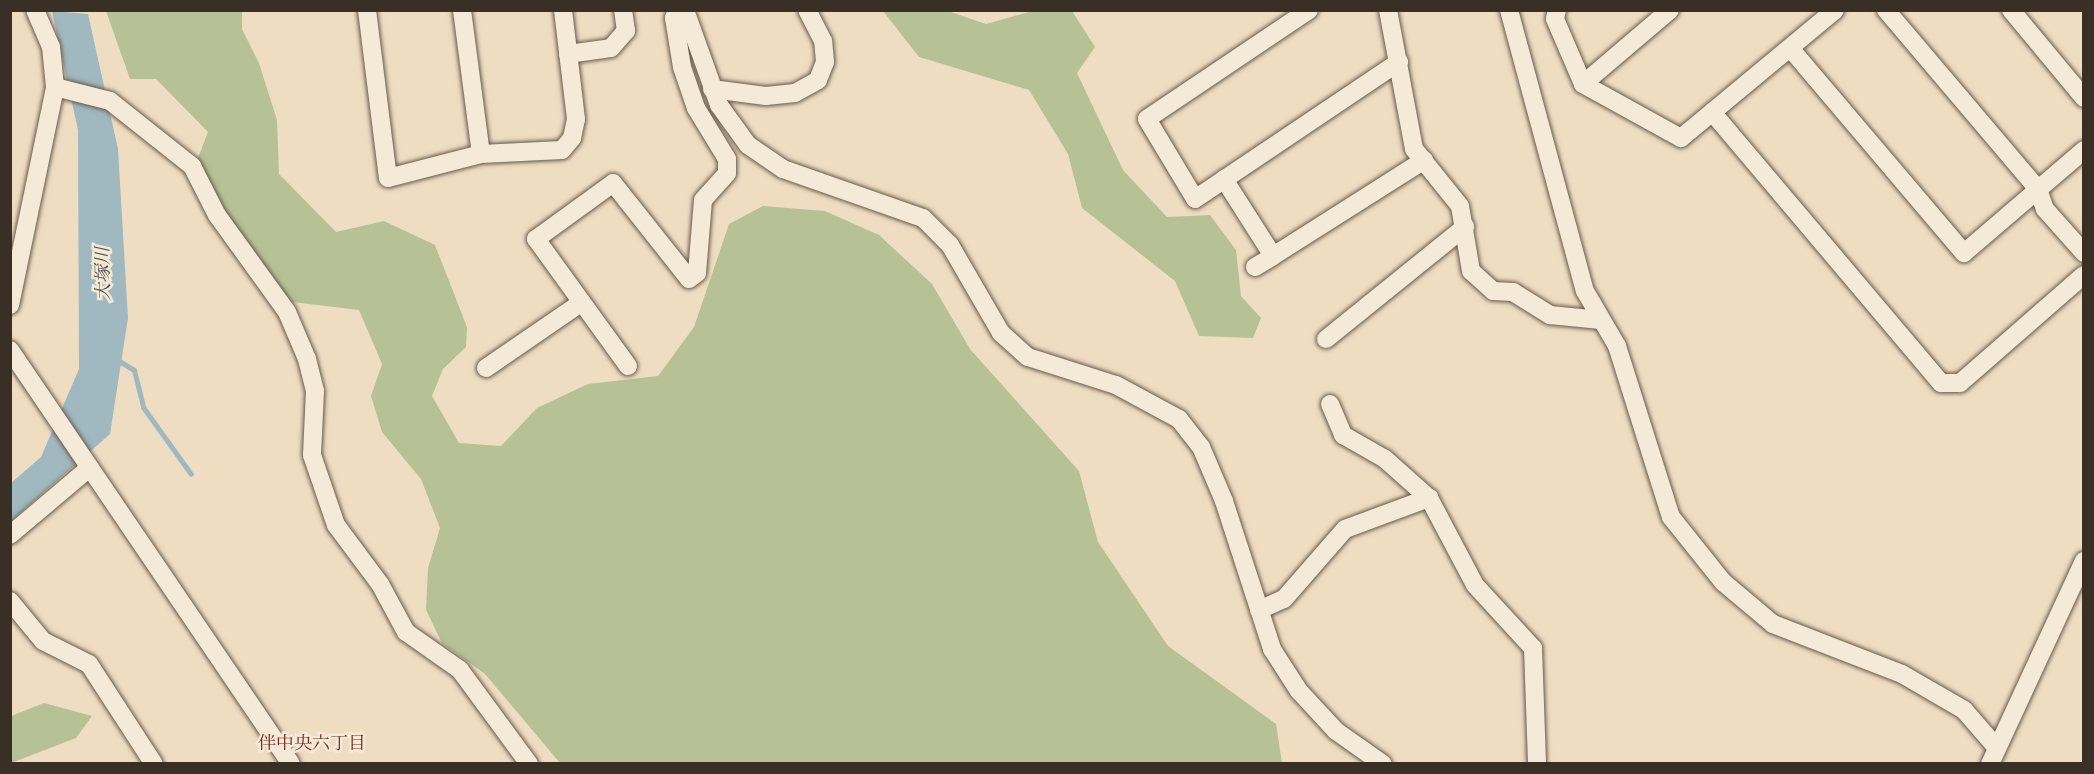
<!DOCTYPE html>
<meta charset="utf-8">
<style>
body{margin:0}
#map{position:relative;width:2094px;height:774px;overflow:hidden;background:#efddc2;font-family:"IM FELL Great Primer","Noto Serif JP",serif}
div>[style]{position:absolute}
.green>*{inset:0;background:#b6c296}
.water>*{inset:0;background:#a0b8bf}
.stream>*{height:5px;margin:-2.5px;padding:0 2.5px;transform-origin:2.5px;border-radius:2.5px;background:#a0b8bf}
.roads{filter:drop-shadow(0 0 2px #665a4c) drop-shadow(0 0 2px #665a4c)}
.minor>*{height:18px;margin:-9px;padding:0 9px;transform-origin:9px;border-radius:9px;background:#f5e9d7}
span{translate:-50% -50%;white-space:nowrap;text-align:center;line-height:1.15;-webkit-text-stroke:5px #f5e9d7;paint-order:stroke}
.water-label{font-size:18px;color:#53514c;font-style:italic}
.neighbourhood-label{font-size:18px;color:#7a1f14}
.frame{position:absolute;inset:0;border:12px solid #392f25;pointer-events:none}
</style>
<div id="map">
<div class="green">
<i style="clip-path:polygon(106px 11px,242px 11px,242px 29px,259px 63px,277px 120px,279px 174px,336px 232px,384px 221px,435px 245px,467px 327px,466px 347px,443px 369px,432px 396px,459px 443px,501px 446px,537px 408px,588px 384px,658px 376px,694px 327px,729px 224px,763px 206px,825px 211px,879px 235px,932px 284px,970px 349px,1079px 471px,1098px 542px,1168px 646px,1276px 724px,1282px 763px,560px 763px,485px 674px,442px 643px,426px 610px,428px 568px,440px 528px,421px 479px,382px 432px,371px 396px,382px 364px,359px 310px,292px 302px,243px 245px,196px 163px,208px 132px,156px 79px,130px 79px)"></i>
<i style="clip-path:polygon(883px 11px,948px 11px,986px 24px,1029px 12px,1072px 11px,1095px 47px,1077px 73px,1123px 170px,1167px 217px,1210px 215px,1236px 250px,1241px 296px,1261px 318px,1253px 338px,1199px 336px,1175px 281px,1082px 208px,1068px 154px,1029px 90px,919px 57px)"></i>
<i style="clip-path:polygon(44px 703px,92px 716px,76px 738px,11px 763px,11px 716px)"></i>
</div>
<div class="water">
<i style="clip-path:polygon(52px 11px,88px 14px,118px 149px,128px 318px,110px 434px,11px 521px,11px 483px,41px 457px,79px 369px,78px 130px)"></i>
</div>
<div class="stream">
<i style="left:119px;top:361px;width:17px;rotate:31deg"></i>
<i style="left:134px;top:370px;width:38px;rotate:76deg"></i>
<i style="left:143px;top:407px;width:82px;rotate:54.4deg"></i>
</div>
<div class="roads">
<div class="minor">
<i style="left:367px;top:10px;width:169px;rotate:82.9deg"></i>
<i style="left:388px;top:178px;width:96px;rotate:-14.5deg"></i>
<i style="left:481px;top:154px;width:81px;rotate:-2.8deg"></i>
<i style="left:562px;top:150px;width:16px;rotate:-50deg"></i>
<i style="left:572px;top:138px;width:19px;rotate:-78deg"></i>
<i style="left:576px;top:119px;width:110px;rotate:-96.8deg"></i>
<i style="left:462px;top:10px;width:145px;rotate:82.5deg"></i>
<i style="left:685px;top:10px;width:101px;rotate:70.3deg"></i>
<i style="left:719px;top:105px;width:49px;rotate:54.1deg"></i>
<i style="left:748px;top:145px;width:42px;rotate:34.4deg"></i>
<i style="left:783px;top:169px;width:148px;rotate:19.3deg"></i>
<i style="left:923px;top:218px;width:38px;rotate:45deg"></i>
<i style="left:950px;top:245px;width:102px;rotate:59.9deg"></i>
<i style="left:1001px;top:333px;width:36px;rotate:42deg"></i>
<i style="left:1028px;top:357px;width:92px;rotate:17.7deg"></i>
<i style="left:1116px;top:385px;width:72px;rotate:28.4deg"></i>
<i style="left:1179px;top:419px;width:36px;rotate:52deg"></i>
<i style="left:1201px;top:447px;width:59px;rotate:66.9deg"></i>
<i style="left:1224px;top:501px;width:156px;rotate:72deg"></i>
<i style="left:1272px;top:649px;width:50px;rotate:57.3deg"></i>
<i style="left:1299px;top:691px;width:54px;rotate:47.2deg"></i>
<i style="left:1336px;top:731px;width:57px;rotate:35.1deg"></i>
<i style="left:1309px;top:10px;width:195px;rotate:146.1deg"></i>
<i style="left:1147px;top:119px;width:93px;rotate:59deg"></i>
<i style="left:1195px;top:199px;width:246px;rotate:-33.9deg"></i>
<i style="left:1388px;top:10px;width:141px;rotate:79.4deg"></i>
<i style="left:1414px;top:149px;width:73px;rotate:51.1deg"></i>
<i style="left:1460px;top:206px;width:66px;rotate:80.4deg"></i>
<i style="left:1471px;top:271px;width:30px;rotate:42deg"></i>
<i style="left:1493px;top:291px;width:20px;rotate:3deg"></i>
<i style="left:1513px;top:292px;width:44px;rotate:31.9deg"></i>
<i style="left:1550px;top:315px;width:51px;rotate:5.6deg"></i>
<i style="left:1509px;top:10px;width:291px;rotate:74.9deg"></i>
<i style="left:1585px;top:291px;width:64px;rotate:59.8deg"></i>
<i style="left:1617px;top:346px;width:179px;rotate:72.5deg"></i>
<i style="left:1671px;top:517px;width:83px;rotate:51.3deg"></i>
<i style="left:1723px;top:582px;width:65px;rotate:40deg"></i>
<i style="left:1773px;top:624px;width:138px;rotate:21.2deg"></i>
<i style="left:1902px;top:674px;width:72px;rotate:30.1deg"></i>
<i style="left:1964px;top:710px;width:50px;rotate:49deg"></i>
<i style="left:1557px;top:10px;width:9px;rotate:103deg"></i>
<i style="left:1555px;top:19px;width:71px;rotate:66.7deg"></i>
<i style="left:1583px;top:84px;width:112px;rotate:28.9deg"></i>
<i style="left:1681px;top:138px;width:200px;rotate:-39.7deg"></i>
<i style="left:1886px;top:10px;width:235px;rotate:49.7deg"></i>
<i style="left:2038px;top:189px;width:21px;rotate:71deg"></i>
<i style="left:2045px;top:209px;width:59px;rotate:48.4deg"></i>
<i style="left:2011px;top:10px;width:114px;rotate:50.3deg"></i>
<i style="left:1790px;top:48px;width:269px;rotate:49.7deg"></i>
<i style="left:1964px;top:253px;width:158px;rotate:-40.6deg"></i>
<i style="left:568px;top:54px;width:43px;rotate:-7.9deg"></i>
<i style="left:611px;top:48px;width:23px;rotate:-49deg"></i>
<i style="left:626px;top:31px;width:21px;rotate:-98deg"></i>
<i style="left:1583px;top:84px;width:114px;rotate:-40.4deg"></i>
<i style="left:55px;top:87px;width:57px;rotate:14.3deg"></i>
<i style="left:110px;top:101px;width:105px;rotate:38.4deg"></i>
<i style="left:192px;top:166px;width:55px;rotate:63deg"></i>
<i style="left:217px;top:215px;width:120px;rotate:54.2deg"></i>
<i style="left:287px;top:312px;width:51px;rotate:66.9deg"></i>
<i style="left:307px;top:359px;width:33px;rotate:76deg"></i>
<i style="left:315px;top:391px;width:64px;rotate:92.7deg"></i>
<i style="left:312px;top:455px;width:74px;rotate:71.1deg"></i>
<i style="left:336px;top:525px;width:74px;rotate:53.3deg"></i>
<i style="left:380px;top:584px;width:55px;rotate:61.6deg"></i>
<i style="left:406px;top:632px;width:66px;rotate:35.1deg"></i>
<i style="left:460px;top:670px;width:117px;rotate:53.7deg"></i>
<i style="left:712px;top:89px;width:54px;rotate:7.4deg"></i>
<i style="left:766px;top:96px;width:29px;rotate:-6deg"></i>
<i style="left:795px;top:93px;width:26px;rotate:-29deg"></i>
<i style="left:818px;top:80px;width:19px;rotate:-69deg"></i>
<i style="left:825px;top:62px;width:21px;rotate:-95deg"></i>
<i style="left:823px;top:41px;width:35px;rotate:-117deg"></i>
<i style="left:1712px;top:112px;width:355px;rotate:49.8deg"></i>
<i style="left:1941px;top:383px;width:19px"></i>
<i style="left:1960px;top:383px;width:164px;rotate:-41.1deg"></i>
<i style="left:1224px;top:179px;width:91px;rotate:57.5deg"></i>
<i style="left:1273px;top:256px;width:179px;rotate:-32.4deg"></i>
<i style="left:1255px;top:267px;width:21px;rotate:-31deg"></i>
<i style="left:10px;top:305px;width:223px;rotate:-78.3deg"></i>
<i style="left:55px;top:87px;width:40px;rotate:-95.7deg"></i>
<i style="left:51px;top:47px;width:40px;rotate:-113.4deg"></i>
<i style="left:1326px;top:339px;width:179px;rotate:-38.9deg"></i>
<i style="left:10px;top:350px;width:500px;rotate:55.83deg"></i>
<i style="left:628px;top:366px;width:157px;rotate:-125.9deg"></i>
<i style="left:536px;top:239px;width:95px;rotate:-36deg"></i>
<i style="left:613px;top:183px;width:122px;rotate:51.6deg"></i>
<i style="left:689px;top:279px;width:10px;rotate:-37deg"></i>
<i style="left:697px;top:273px;width:73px;rotate:-85.3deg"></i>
<i style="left:703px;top:200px;width:36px;rotate:-48deg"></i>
<i style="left:727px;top:173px;width:14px;rotate:-90deg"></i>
<i style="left:727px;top:159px;width:60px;rotate:-121.3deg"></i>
<i style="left:696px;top:108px;width:43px;rotate:-108.9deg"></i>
<i style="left:682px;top:67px;width:50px;rotate:-99.3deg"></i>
<i style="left:674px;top:18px;width:13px;rotate:-32deg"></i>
<i style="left:486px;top:368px;width:116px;rotate:-34.5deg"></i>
<i style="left:1330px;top:404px;width:34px;rotate:67deg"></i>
<i style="left:1343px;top:435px;width:48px;rotate:29.7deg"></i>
<i style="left:1385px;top:459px;width:59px;rotate:41.6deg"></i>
<i style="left:1429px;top:498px;width:98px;rotate:62.1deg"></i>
<i style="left:1475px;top:585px;width:86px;rotate:47.4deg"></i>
<i style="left:1533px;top:648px;width:116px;rotate:88deg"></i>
<i style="left:10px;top:535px;width:102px;rotate:-40.2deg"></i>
<i style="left:10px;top:601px;width:52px;rotate:50.5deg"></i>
<i style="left:43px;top:641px;width:51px;rotate:26.6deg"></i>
<i style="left:89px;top:664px;width:119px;rotate:57deg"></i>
<i style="left:1259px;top:610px;width:27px;rotate:-24deg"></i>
<i style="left:1284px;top:599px;width:93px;rotate:-48.9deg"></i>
<i style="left:1345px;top:529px;width:90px;rotate:-20.3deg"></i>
<i style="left:1990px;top:764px;width:224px;rotate:-65.2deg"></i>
</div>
</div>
<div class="water-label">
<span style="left:103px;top:274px;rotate:-91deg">大塚川</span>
</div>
<div class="neighbourhood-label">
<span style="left:312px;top:743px">伴中央六丁目</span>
</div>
<div class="frame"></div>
</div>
